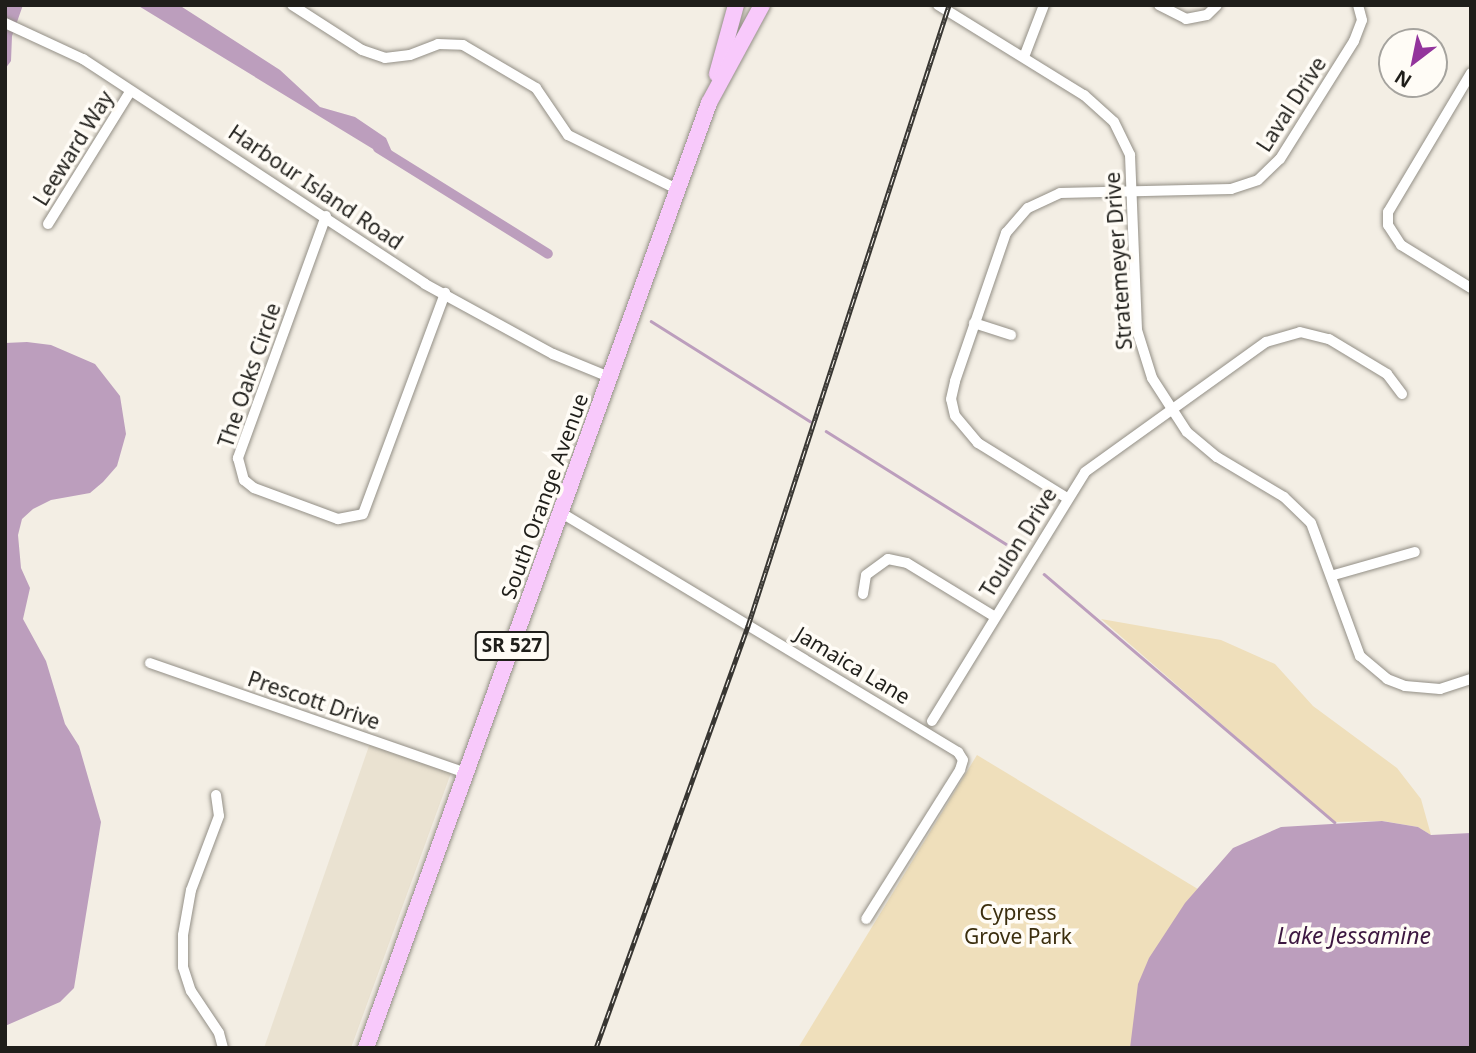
<!DOCTYPE html>
<style>
body{margin:0}
#map{position:relative;width:1476px;height:1053px;overflow:hidden;background:#f3eee4;font-family:"Noto Sans",sans-serif}
div>[style]{position:absolute}
.built>*{inset:0;background:#eae2d1}
.green>*{inset:0;background:#efdfbb}
.water>*{inset:0;background:#bc9ebd}
.stream>*{height:2.5px;margin:-1.25px;padding:0 1.25px;transform-origin:1.25px;border-radius:1.25px;background:#bc9ebd}
.canal>*{height:10px;margin:-5px;padding:0 5px;transform-origin:5px;border-radius:5px;background:#bc9ebd}
.roads{filter:drop-shadow(0 0 2px #938f86) drop-shadow(0 0 2px #938f86)}
.street>*{height:10px;margin:-5px;padding:0 5px;transform-origin:5px;border-radius:5px;background:#fff}
.primary>*{height:16px;margin:-8px;padding:0 8px;transform-origin:8px;border-radius:8px;background:#f8c9fb}
.rail>*{height:5px;margin-top:-2.5px;transform-origin:0;background:repeating-linear-gradient(90deg,#fffcf6 0 8px,#383632 0 16px);box-sizing:border-box;border-block:2px solid #383632}
span{translate:-50% -50%;white-space:nowrap;text-align:center;line-height:1.15;-webkit-text-stroke:7px #fffcf6;paint-order:stroke}
.shield-label span{padding:2px 5px;background:#fffcf6;border:2px solid;border-radius:5px;-webkit-text-stroke-width:0}
.shield-label{font-size:19px;color:#1f1e1a;font-weight:700}
.street-label{font-size:21px;color:#1f1e1a}
.park-label{font-size:21px;color:#3b2e0e}
.water-label{font-size:23px;color:#3d1841;font-style:italic}
.frame{position:absolute;inset:0;border:7px solid #1f1e1a;pointer-events:none}
.north{position:absolute;left:1378px;top:28px;width:70px;height:70px;box-sizing:border-box;background:#fffcf6;border:2px solid #a5a39e;border-radius:50%;rotate:212deg;font-size:19px;font-weight:700;line-height:28px;text-align:center;color:#1f1e1a}
.north::after{content:'';display:block;margin:auto;width:24px;height:32px;background:#93349c;clip-path:polygon(50% 0,100% 100%,50% 72%,0 100%)}
</style>
<div id="map">
<div class="built">
<i style="clip-path:polygon(370px 743px,451px 773px,351px 1048px,264px 1048px)"></i>
</div>
<div class="green">
<i style="clip-path:polygon(1101px 619px,1221px 640px,1275px 664px,1313px 706px,1397px 768px,1421px 799px,1431px 835px,1418px 827px,1383px 821px,1334px 822px)"></i>
<i style="clip-path:polygon(977px 755px,1460px 1048px,798px 1048px)"></i>
</div>
<div class="water">
<i style="clip-path:polygon(6px 5px,23px 5px,12px 36px,11px 61px,5px 69px)"></i>
<i style="clip-path:polygon(137px 5px,179px 5px,280px 70px,320px 107px,355px 117px,386px 138px,392px 152px,383px 154px,373px 149px)"></i>
<i style="clip-path:polygon(27px 342px,51px 345px,95px 364px,120px 396px,126px 434px,117px 466px,103px 482px,90px 493px,51px 500px,33px 509px,22px 519px,18px 535px,21px 568px,30px 588px,23px 619px,46px 661px,65px 724px,79px 746px,101px 822px,74px 988px,60px 1002px,5px 1026px,5px 343px)"></i>
<i style="clip-path:polygon(1382px 821px,1418px 827px,1431px 835px,1471px 833px,1471px 1048px,1130px 1048px,1138px 984px,1149px 958px,1185px 903px,1233px 848px,1281px 827px)"></i>
</div>
<div class="stream">
<i style="left:651px;top:321px;width:188px;rotate:32.2deg"></i>
<i style="left:826px;top:431px;width:224px;rotate:32.1deg"></i>
<i style="left:1044px;top:574px;width:382px;rotate:40.5deg"></i>
</div>
<div class="canal">
<i style="left:378px;top:148px;width:200px;rotate:31.9deg"></i>
</div>
<div class="roads">
<div class="street">
<i style="left:292px;top:5px;width:83px;rotate:32.7deg"></i>
<i style="left:362px;top:50px;width:24px;rotate:19deg"></i>
<i style="left:385px;top:58px;width:25px;rotate:-7deg"></i>
<i style="left:410px;top:55px;width:30px;rotate:-21deg"></i>
<i style="left:438px;top:44px;width:25px;rotate:2deg"></i>
<i style="left:463px;top:45px;width:85px;rotate:30.5deg"></i>
<i style="left:536px;top:88px;width:57px;rotate:55.8deg"></i>
<i style="left:568px;top:135px;width:122px;rotate:26.4deg"></i>
<i style="left:938px;top:5px;width:172px;rotate:31.7deg"></i>
<i style="left:1084px;top:95px;width:40px;rotate:42deg"></i>
<i style="left:1114px;top:122px;width:37px;rotate:64deg"></i>
<i style="left:1130px;top:155px;width:175px;rotate:87.7deg"></i>
<i style="left:1137px;top:330px;width:50px;rotate:72.6deg"></i>
<i style="left:1152px;top:378px;width:64px;rotate:57.1deg"></i>
<i style="left:1187px;top:432px;width:39px;rotate:40deg"></i>
<i style="left:1217px;top:457px;width:78px;rotate:30.8deg"></i>
<i style="left:1284px;top:497px;width:37px;rotate:44deg"></i>
<i style="left:1311px;top:523px;width:142px;rotate:69.8deg"></i>
<i style="left:1360px;top:656px;width:35px;rotate:40deg"></i>
<i style="left:1387px;top:679px;width:19px;rotate:21deg"></i>
<i style="left:1405px;top:686px;width:35px;rotate:5deg"></i>
<i style="left:1440px;top:689px;width:33px;rotate:-18deg"></i>
<i style="left:1159px;top:5px;width:30px;rotate:27deg"></i>
<i style="left:1186px;top:19px;width:21px;rotate:-11deg"></i>
<i style="left:1207px;top:15px;width:14px;rotate:-45deg"></i>
<i style="left:5px;top:23px;width:86px;rotate:24.8deg"></i>
<i style="left:83px;top:59px;width:409px;rotate:33.3deg"></i>
<i style="left:425px;top:284px;width:146px;rotate:28.7deg"></i>
<i style="left:553px;top:354px;width:61px;rotate:22.3deg"></i>
<i style="left:1024px;top:57px;width:56px;rotate:-69deg"></i>
<i style="left:1471px;top:73px;width:162px;rotate:120.8deg"></i>
<i style="left:1388px;top:212px;width:13px;rotate:90deg"></i>
<i style="left:1388px;top:225px;width:24px;rotate:57deg"></i>
<i style="left:1401px;top:245px;width:82px;rotate:31.6deg"></i>
<i style="left:326px;top:216px;width:258px;rotate:110deg"></i>
<i style="left:238px;top:458px;width:23px;rotate:75deg"></i>
<i style="left:244px;top:480px;width:13px;rotate:39deg"></i>
<i style="left:254px;top:488px;width:90px;rotate:20.3deg"></i>
<i style="left:338px;top:519px;width:25px;rotate:-11deg"></i>
<i style="left:363px;top:514px;width:236px;rotate:-69.6deg"></i>
<i style="left:48px;top:224px;width:155px;rotate:-58.2deg"></i>
<i style="left:974px;top:323px;width:39px;rotate:18deg"></i>
<i style="left:1067px;top:498px;width:105px;rotate:-148.3deg"></i>
<i style="left:978px;top:443px;width:35px;rotate:-130deg"></i>
<i style="left:955px;top:416px;width:17px;rotate:-103deg"></i>
<i style="left:951px;top:399px;width:18px;rotate:-77deg"></i>
<i style="left:955px;top:381px;width:157px;rotate:-71deg"></i>
<i style="left:1006px;top:233px;width:33px;rotate:-49deg"></i>
<i style="left:1028px;top:208px;width:35px;rotate:-25deg"></i>
<i style="left:1060px;top:193px;width:171px;rotate:-1.3deg"></i>
<i style="left:1231px;top:189px;width:28px;rotate:-18deg"></i>
<i style="left:1258px;top:180px;width:30px;rotate:-44deg"></i>
<i style="left:1280px;top:159px;width:139px;rotate:-57.9deg"></i>
<i style="left:1354px;top:41px;width:22px;rotate:-69deg"></i>
<i style="left:1362px;top:20px;width:16px;rotate:-105deg"></i>
<i style="left:560px;top:512px;width:465px;rotate:31.1deg"></i>
<i style="left:958px;top:752px;width:9px;rotate:58deg"></i>
<i style="left:963px;top:760px;width:10px;rotate:107deg"></i>
<i style="left:960px;top:770px;width:176px;rotate:122.2deg"></i>
<i style="left:1334px;top:575px;width:84px;rotate:-15.9deg"></i>
<i style="left:863px;top:594px;width:19px;rotate:-81deg"></i>
<i style="left:866px;top:575px;width:27px;rotate:-36deg"></i>
<i style="left:888px;top:559px;width:19px;rotate:12deg"></i>
<i style="left:907px;top:563px;width:103px;rotate:31.5deg"></i>
<i style="left:150px;top:663px;width:335px;rotate:19.2deg"></i>
<i style="left:932px;top:721px;width:292px;rotate:-58.4deg"></i>
<i style="left:1085px;top:472px;width:223px;rotate:-35.7deg"></i>
<i style="left:1266px;top:342px;width:35px;rotate:-16deg"></i>
<i style="left:1300px;top:332px;width:30px;rotate:14deg"></i>
<i style="left:1329px;top:339px;width:68px;rotate:31.1deg"></i>
<i style="left:1387px;top:374px;width:25px;rotate:53deg"></i>
<i style="left:216px;top:795px;width:21px;rotate:82deg"></i>
<i style="left:219px;top:816px;width:79px;rotate:110.7deg"></i>
<i style="left:191px;top:890px;width:46px;rotate:100.1deg"></i>
<i style="left:183px;top:935px;width:32px;rotate:90deg"></i>
<i style="left:183px;top:967px;width:25px;rotate:72deg"></i>
<i style="left:191px;top:991px;width:50px;rotate:56.3deg"></i>
<i style="left:219px;top:1033px;width:16px;rotate:75deg"></i>
</div>
<div class="primary">
<i style="left:717px;top:74px;width:72px;rotate:-74.6deg"></i>
<i style="left:366px;top:1048px;width:1005px;rotate:-70.05deg"></i>
<i style="left:709px;top:103px;width:111px;rotate:-61.6deg"></i>
</div>
</div>
<div class="rail">
<i style="left:596px;top:1048px;width:449px;rotate:-70.2deg"></i>
<i style="left:748px;top:626px;width:653px;rotate:-72.06deg"></i>
</div>
<div class="shield-label">
<span style="left:512px;top:646px">SR 527</span>
</div>
<div class="street-label">
<span style="left:1291px;top:104px;rotate:-57deg">Laval Drive</span>
<span style="left:73px;top:148px;rotate:-58deg">Leeward Way</span>
<span style="left:316px;top:187px;rotate:34deg">Harbour Island Road</span>
<span style="left:1118px;top:261px;rotate:-94deg">Stratemeyer Drive</span>
<span style="left:249px;top:375px;rotate:-71deg">The Oaks Circle</span>
<span style="left:544px;top:496px;rotate:-70deg">South Orange Avenue</span>
<span style="left:1018px;top:542px;rotate:-58deg">Toulon Drive</span>
<span style="left:853px;top:665px;rotate:31deg">Jamaica Lane</span>
<span style="left:314px;top:700px;rotate:19deg">Prescott Drive</span>
</div>
<div class="park-label">
<span style="left:1018px;top:924px">Cypress<br>Grove Park</span>
</div>
<div class="water-label">
<span style="left:1354px;top:935px">Lake Jessamine</span>
</div>
<div class="frame"></div>
<div class="north">N</div>
</div>
